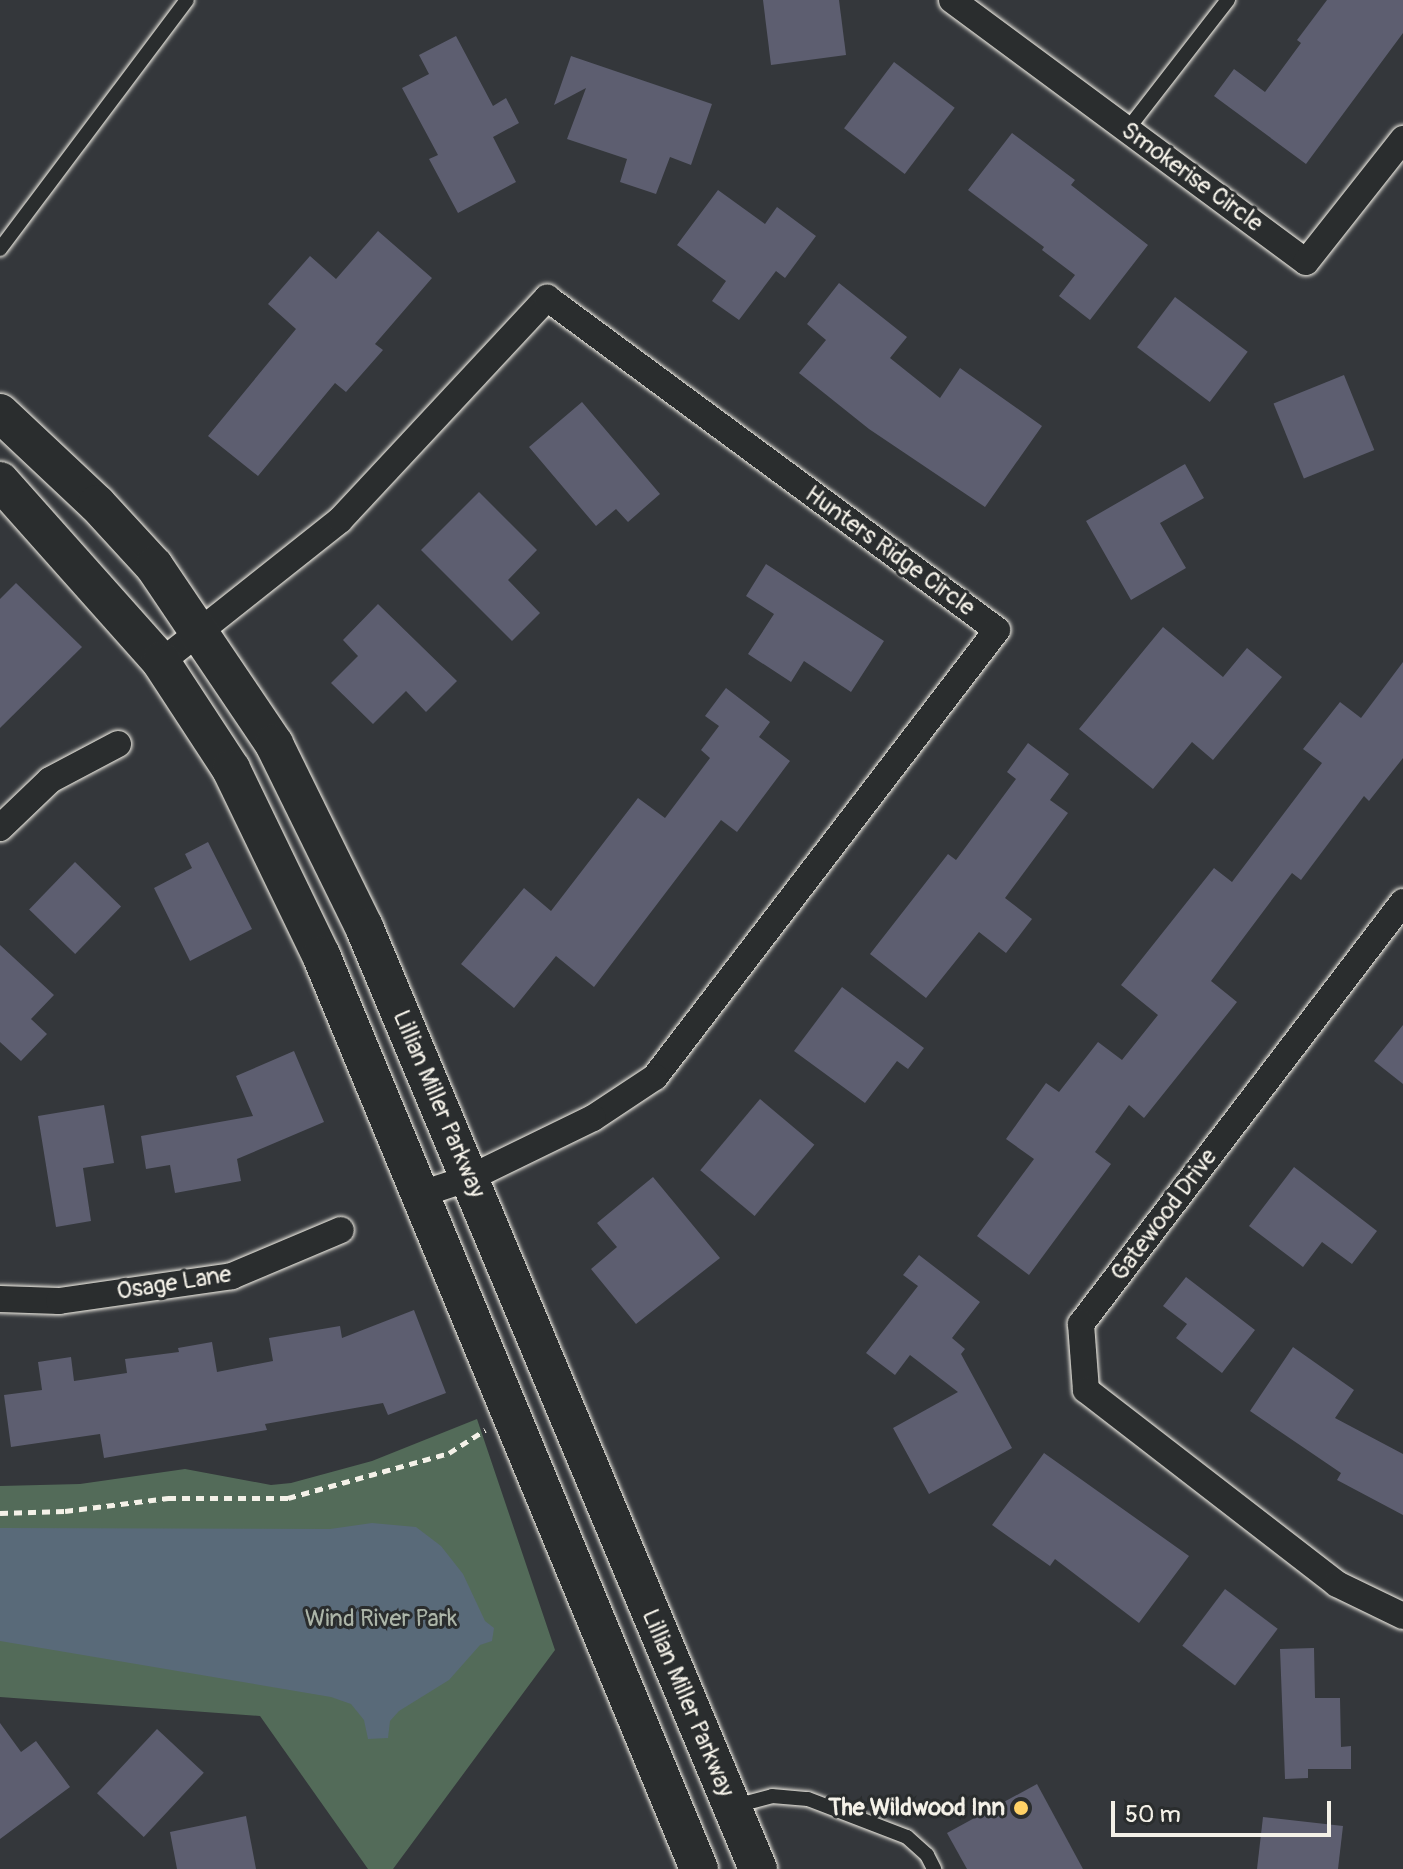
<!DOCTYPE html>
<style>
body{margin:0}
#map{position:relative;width:1403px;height:1869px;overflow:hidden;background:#34373b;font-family:Pangolin,sans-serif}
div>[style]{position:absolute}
.green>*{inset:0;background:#536b59}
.water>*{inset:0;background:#596a79}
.building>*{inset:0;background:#5d5e70;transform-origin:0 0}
.path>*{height:5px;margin-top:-2.5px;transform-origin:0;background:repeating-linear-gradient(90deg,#f4f1e8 0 8px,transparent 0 14px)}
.roads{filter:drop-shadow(0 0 2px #f4f1e8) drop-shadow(0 0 2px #f4f1e8)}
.service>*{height:14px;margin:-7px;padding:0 7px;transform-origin:7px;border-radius:7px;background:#2a2d2e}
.minor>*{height:26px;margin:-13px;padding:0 13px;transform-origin:13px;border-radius:13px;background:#2a2d2e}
.secondary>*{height:38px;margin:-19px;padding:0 19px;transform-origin:19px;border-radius:19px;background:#2a2d2e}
.dots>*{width:22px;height:22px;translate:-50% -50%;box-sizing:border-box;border:4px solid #2a2d2e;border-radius:50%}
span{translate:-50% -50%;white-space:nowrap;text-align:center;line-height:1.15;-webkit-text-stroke:6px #2a2d2e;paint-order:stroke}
.street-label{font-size:24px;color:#f4f1e8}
.park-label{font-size:24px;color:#acb5a8}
.poi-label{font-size:24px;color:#f4f1e8;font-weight:700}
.right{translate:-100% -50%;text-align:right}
.scale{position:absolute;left:1111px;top:1801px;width:220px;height:36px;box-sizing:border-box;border:4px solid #f4f1e8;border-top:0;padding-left:10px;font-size:24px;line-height:28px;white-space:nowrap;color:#f4f1e8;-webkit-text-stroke:6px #2a2d2e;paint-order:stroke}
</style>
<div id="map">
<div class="green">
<i style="clip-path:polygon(477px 1419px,555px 1650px,393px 1869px,368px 1869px,260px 1716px,0 1697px,0 1486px,80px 1484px,185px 1469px,271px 1485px,291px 1483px,372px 1461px)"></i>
</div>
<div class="water">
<i style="clip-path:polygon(372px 1523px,416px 1527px,441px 1546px,463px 1574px,485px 1621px,494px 1628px,492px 1641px,480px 1645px,449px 1680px,399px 1711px,390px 1721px,388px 1738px,368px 1739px,364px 1720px,351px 1704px,331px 1697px,0 1641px,0 1528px,330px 1529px)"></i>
</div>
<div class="building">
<i style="clip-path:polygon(763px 0,839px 0,846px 55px,771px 65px)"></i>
<i style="clip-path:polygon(1327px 0,1403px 0,1403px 33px,1306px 164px,1214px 96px,1234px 69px,1265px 92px,1301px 43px,1297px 40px)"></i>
<i style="clip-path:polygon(456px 36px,493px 106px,506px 98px,519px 123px,493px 137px,516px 182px,458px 213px,429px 159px,438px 155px,402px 88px,429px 74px,419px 55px)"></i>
<i style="clip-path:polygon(571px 56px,712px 104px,691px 165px,670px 157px,656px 194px,620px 182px,627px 159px,567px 139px,586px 88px,554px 105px)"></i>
<i style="left:894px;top:62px;width:76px;height:83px;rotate:37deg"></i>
<i style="clip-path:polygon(1012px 133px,1075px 180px,1071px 185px,1148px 245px,1090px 320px,1059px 296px,1075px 275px,1042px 250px,1044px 247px,968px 190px)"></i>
<i style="clip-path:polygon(718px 190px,765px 224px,777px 207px,816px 236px,785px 278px,776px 271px,739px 320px,712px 301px,726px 281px,677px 245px)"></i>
<i style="clip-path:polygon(378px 231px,432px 278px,375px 344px,383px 350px,346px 392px,335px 383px,258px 476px,208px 436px,296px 329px,268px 304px,310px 256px,336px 279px)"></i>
<i style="clip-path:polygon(839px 283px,907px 337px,890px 358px,940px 398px,960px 368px,1042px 426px,985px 507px,869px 429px,799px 373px,826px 340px,807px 324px)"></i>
<i style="left:1175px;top:297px;width:91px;height:63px;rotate:37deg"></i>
<i style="left:1344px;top:375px;width:81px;height:76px;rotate:68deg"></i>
<i style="clip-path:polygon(582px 402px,660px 494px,628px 522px,616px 509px,596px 526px,529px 447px)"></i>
<i style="clip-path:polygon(1185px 464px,1204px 498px,1160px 523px,1186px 568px,1131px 600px,1086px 521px)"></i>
<i style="clip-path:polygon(479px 492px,537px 550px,508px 580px,540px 613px,512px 641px,421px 550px)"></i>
<i style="clip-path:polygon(766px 564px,884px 641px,851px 692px,804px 661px,791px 682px,748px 654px,774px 614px,746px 596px)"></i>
<i style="clip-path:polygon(16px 583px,82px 647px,0 728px,0 599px)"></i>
<i style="clip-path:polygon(378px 604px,457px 681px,426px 712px,406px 691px,373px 724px,331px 683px,358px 656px,343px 640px)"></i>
<i style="clip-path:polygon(1163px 627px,1223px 677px,1247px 648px,1282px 677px,1213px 760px,1192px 742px,1153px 789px,1079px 729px)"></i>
<i style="clip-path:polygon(1403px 662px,1403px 758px,1369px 801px,1364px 796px,1301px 880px,1292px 873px,1211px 981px,1237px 1002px,1144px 1118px,1129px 1105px,1095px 1152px,1111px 1164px,1029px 1275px,977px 1236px,1034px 1159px,1006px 1139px,1046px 1083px,1059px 1092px,1098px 1042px,1122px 1060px,1158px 1015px,1121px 985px,1214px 868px,1232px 882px,1322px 763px,1303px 749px,1340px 702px,1361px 718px)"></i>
<i style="clip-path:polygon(726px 688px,770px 722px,759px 737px,790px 761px,737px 832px,721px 820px,594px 987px,556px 956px,514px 1008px,461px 964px,524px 888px,551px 911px,638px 798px,665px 818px,710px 758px,701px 750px,719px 726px,705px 716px)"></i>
<i style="clip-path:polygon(1028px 743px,1069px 774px,1050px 800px,1068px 813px,1005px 898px,1032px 919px,1006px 953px,979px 932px,926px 998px,870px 954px,948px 854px,956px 860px,1016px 779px,1007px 772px)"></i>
<i style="clip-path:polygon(208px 842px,252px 929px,190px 961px,154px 888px,192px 868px,185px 854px)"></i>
<i style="left:75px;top:862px;width:64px;height:66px;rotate:44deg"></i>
<i style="clip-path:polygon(0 945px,54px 995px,31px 1019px,47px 1034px,21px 1061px,0 1042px)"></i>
<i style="clip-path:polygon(842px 987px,924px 1048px,908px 1069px,897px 1061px,865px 1103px,794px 1051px)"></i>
<i style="clip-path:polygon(1403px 1025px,1403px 1084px,1374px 1061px)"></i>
<i style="clip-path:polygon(294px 1051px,324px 1122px,237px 1159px,241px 1181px,175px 1193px,170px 1165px,146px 1169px,141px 1136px,253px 1116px,236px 1076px)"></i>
<i style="left:760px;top:1099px;width:71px;height:93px;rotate:40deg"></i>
<i style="clip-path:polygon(104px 1105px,114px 1163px,83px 1168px,91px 1221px,56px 1227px,38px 1116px)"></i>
<i style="clip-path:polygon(1294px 1167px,1377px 1231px,1352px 1264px,1322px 1242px,1303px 1267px,1249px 1226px)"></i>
<i style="clip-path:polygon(653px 1177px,720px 1258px,636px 1324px,591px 1269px,617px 1247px,597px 1223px)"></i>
<i style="clip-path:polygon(919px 1255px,980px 1302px,952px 1338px,965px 1349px,961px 1354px,1012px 1448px,929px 1494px,893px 1428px,958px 1392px,910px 1355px,895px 1375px,866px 1353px,918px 1286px,903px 1275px)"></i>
<i style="clip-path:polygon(1186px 1277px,1255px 1330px,1222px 1373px,1176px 1338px,1187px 1324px,1163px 1306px)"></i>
<i style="clip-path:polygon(414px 1310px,446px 1393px,388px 1415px,383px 1403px,265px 1424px,267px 1430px,104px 1458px,100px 1434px,11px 1447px,4px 1395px,42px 1390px,38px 1362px,71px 1357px,74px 1381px,127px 1373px,125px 1359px,179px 1352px,178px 1348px,212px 1342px,217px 1372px,273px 1361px,269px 1338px,340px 1326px,342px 1338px)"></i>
<i style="clip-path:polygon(1293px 1347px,1354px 1390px,1335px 1418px,1403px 1454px,1403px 1515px,1337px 1480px,1341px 1473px,1250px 1411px)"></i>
<i style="clip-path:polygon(1044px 1453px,1189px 1556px,1139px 1623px,1055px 1559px,1050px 1566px,992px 1525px)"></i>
<i style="left:1225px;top:1589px;width:66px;height:71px;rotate:37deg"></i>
<i style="clip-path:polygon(1314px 1648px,1315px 1698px,1340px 1698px,1341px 1747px,1351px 1746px,1351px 1769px,1308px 1769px,1308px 1778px,1285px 1779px,1280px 1649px)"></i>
<i style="clip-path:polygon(0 1723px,21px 1752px,36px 1741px,70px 1787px,0 1839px)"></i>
<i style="left:157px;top:1729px;width:64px;height:88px;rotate:43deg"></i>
<i style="clip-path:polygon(1037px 1784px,1083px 1869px,967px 1869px,947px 1833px)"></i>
<i style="clip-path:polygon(246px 1816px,256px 1869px,177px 1869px,170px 1832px)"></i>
<i style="clip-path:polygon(1263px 1817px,1343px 1826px,1338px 1869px,1257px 1869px)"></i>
</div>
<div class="path">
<i style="left:0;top:1513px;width:65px;rotate:-1.8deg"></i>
<i style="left:65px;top:1511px;width:104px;rotate:-7.2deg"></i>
<i style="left:168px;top:1498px;width:120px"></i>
<i style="left:288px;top:1498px;width:167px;rotate:-15.6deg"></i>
<i style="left:449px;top:1453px;width:43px;rotate:-32.6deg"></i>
</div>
<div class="roads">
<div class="service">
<i style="left:1127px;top:130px;width:165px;rotate:-52.2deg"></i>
<i style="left:0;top:249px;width:311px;rotate:-53.1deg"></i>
<i style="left:735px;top:1806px;width:38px;rotate:-15deg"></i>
<i style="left:772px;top:1796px;width:36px;rotate:5deg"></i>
<i style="left:808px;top:1799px;width:106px;rotate:21deg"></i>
<i style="left:907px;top:1837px;width:27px;rotate:42deg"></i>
<i style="left:927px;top:1855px;width:16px;rotate:63deg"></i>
</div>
<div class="minor">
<i style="left:952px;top:0;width:440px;rotate:36.5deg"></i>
<i style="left:1306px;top:262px;width:157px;rotate:-51.7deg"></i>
<i style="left:161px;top:662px;width:228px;rotate:-38.4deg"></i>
<i style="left:340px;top:520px;width:304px;rotate:-47deg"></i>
<i style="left:547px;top:298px;width:559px;rotate:36.42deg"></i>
<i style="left:997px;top:630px;width:563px;rotate:127.42deg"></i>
<i style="left:655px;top:1077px;width:74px;rotate:146.5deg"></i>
<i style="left:593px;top:1118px;width:137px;rotate:154deg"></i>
<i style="left:470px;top:1178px;width:52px;rotate:161.9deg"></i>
<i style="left:0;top:828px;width:69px;rotate:-43.8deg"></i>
<i style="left:50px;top:780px;width:77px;rotate:-27.9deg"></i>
<i style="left:1403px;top:902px;width:531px;rotate:127.34deg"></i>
<i style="left:1081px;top:1324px;width:66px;rotate:85.7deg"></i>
<i style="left:1086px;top:1390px;width:317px;rotate:37.7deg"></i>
<i style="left:1337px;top:1584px;width:73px;rotate:25.9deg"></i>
<i style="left:0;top:1299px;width:59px;rotate:1.9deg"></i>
<i style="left:59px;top:1301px;width:175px;rotate:-8.2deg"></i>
<i style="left:232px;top:1276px;width:118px;rotate:-22.9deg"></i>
</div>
<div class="secondary">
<i style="left:0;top:413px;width:133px;rotate:43.2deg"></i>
<i style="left:97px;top:504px;width:84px;rotate:47.4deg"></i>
<i style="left:154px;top:566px;width:215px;rotate:56deg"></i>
<i style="left:274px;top:744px;width:204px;rotate:63.8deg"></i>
<i style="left:364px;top:927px;width:1021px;rotate:67.3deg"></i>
<i style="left:0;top:481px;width:242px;rotate:48.3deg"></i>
<i style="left:161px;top:662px;width:128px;rotate:56.8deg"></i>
<i style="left:231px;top:769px;width:207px;rotate:64.2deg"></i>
<i style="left:321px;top:955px;width:989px;rotate:67.53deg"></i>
</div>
</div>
<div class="dots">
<i style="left:1021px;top:1808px;background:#ffd166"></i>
</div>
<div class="street-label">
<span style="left:1192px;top:177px;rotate:36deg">Smokerise Circle</span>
<span style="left:890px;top:551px;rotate:36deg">Hunters Ridge Circle</span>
<span style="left:439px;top:1104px;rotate:67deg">Lillian Miller Parkway</span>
<span style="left:1164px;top:1215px;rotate:-53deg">Gatewood Drive</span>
<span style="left:174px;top:1283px;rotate:-9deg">Osage Lane</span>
<span style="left:688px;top:1703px;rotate:67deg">Lillian Miller Parkway</span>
</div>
<div class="park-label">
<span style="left:381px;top:1619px">Wind River Park</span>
</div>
<div class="poi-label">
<span class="right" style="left:1005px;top:1808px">The Wildwood Inn</span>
</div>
<div class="scale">50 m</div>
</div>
